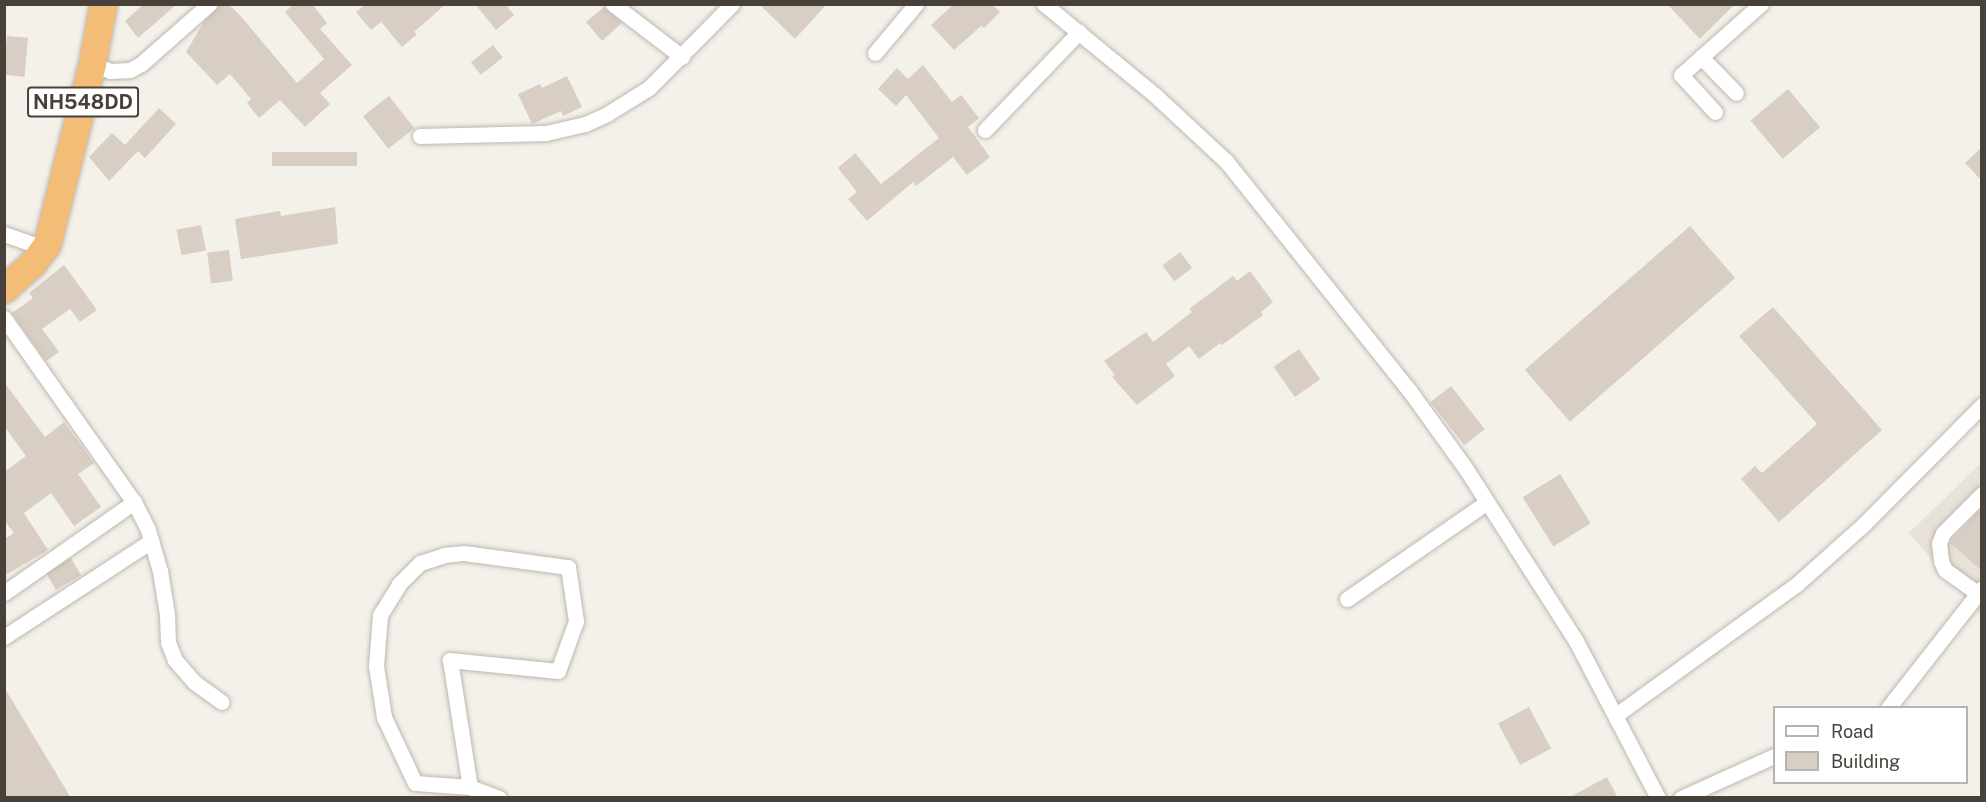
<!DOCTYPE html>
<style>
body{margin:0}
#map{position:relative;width:1986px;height:802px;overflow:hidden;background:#f4f1eb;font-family:"Public Sans",sans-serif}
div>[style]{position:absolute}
.residential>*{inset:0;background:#e8e2da}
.building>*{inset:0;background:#d8cec4;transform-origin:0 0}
.roads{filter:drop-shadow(0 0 2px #bfb7ae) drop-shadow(0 0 2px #bfb7ae)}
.street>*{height:15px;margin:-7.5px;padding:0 7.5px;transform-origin:7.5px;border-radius:7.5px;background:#fff}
.highway>*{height:27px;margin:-13.5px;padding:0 13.5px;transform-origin:13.5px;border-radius:13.5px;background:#f4bd77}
span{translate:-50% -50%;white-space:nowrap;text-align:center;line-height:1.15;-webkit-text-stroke:4.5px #fff;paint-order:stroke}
.shield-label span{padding:2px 4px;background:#fff;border:2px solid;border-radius:4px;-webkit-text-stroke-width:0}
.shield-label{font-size:20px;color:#484139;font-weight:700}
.frame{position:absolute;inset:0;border:6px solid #484139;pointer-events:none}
.legend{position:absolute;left:1773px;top:706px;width:195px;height:78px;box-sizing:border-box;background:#fff;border:2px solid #b6b3b0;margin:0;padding:8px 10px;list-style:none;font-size:18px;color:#484139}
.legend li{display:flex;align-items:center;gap:12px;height:30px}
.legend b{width:30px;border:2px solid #b6b3b0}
</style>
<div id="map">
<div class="residential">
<i style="clip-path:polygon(1981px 463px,1981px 616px,1909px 533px)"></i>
</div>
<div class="building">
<i style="clip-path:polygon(144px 4px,177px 4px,138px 38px,125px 21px)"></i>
<i style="clip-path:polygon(221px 4px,228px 4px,238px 13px,297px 83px,324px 59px,285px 12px,294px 4px,312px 4px,327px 23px,320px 29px,352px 65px,320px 93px,330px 104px,305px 127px,280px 100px,259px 118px,247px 103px,251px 99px,230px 74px,217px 85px,186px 52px,205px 20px)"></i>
<i style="clip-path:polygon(366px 4px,446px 4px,414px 32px,417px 34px,402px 47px,381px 22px,371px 30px,356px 12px)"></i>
<i style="clip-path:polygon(475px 4px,505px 4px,514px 15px,496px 30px)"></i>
<i style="clip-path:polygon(759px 4px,827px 4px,795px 39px)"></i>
<i style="clip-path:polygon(954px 4px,992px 4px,1000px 12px,984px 28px,981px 26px,954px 50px,931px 25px)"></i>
<i style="clip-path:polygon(1667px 4px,1735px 4px,1700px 39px)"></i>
<i style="clip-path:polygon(604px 7px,622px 23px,602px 41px,586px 22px)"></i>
<i style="left:7px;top:36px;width:21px;height:39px;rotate:5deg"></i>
<i style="left:493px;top:45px;width:16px;height:28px;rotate:52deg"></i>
<i style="clip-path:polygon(923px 65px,952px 102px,961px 95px,979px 118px,968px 127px,990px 157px,967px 175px,953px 157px,916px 186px,913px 182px,867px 221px,848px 199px,857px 192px,838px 168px,855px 153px,881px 184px,939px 138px,906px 95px,896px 106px,878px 89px,897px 68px,908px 79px)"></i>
<i style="clip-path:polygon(567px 76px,582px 107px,563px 116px,561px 111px,532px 124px,518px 94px,540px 84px,542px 88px)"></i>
<i style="left:1788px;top:89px;width:50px;height:49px;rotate:50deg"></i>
<i style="left:389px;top:96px;width:41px;height:33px;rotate:52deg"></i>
<i style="clip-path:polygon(159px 108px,176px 124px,145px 158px,138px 151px,109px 181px,89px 157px,112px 133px,125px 145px)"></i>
<i style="clip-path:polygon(1982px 147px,1982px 181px,1965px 163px)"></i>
<i style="left:357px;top:152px;width:14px;height:85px;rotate:90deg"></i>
<i style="clip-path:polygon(335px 207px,338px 244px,241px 259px,235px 219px,280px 211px,281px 216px)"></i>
<i style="left:201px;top:225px;width:26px;height:25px;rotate:79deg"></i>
<i style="left:1690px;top:226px;width:69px;height:219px;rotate:49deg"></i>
<i style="left:229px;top:250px;width:31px;height:22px;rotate:83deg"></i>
<i style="left:1180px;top:252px;width:20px;height:22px;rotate:53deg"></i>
<i style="clip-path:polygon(64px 265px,97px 310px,80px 322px,70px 309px,42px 329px,59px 352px,46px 361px,12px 313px,33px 298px,29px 293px)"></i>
<i style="clip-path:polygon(1250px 271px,1273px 302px,1261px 312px,1263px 315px,1222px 345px,1220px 343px,1199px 359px,1189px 346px,1166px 364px,1175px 376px,1137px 405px,1112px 377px,1115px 375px,1104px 361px,1146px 332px,1153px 342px,1192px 312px,1189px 309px,1233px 276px,1237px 281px)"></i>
<i style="clip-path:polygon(1773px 307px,1882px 430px,1779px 522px,1741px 479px,1755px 466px,1762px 473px,1817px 424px,1739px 336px)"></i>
<i style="left:1299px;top:349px;width:37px;height:31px;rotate:55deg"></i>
<i style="clip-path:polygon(4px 382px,45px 437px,64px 422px,94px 463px,78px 474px,101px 507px,74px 526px,51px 493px,24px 513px,48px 550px,4px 576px,4px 539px,14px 533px,4px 520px,4px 472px,26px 456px,4px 426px)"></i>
<i style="left:1451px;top:386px;width:55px;height:26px;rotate:52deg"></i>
<i style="left:1560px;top:474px;width:58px;height:44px;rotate:58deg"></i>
<i style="clip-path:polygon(1982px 508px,1982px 571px,1950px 543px)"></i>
<i style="left:71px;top:558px;width:20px;height:29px;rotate:60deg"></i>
<i style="clip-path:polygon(4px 687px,71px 798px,4px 798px)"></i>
<i style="left:1529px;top:707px;width:47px;height:35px;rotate:62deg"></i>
<i style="clip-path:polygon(1607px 777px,1618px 798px,1568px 798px)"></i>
</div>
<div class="roads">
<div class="street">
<i style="left:613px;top:4px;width:87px;rotate:37.5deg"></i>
<i style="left:1044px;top:4px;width:145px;rotate:39.4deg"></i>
<i style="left:1156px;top:96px;width:96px;rotate:42.9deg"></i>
<i style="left:1226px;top:161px;width:293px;rotate:51.4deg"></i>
<i style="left:1409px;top:390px;width:97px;rotate:54.2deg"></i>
<i style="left:1466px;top:469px;width:204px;rotate:57.4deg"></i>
<i style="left:1576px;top:641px;width:177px;rotate:62.4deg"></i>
<i style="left:875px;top:53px;width:64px;rotate:-50.1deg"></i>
<i style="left:1701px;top:57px;width:50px;rotate:45.8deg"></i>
<i style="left:92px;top:64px;width:19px;rotate:21deg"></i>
<i style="left:110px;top:71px;width:20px;rotate:-3deg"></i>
<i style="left:130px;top:70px;width:13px;rotate:-29deg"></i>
<i style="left:141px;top:64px;width:91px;rotate:-41.4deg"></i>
<i style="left:1715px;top:112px;width:50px;rotate:-132.6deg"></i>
<i style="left:1681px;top:75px;width:107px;rotate:-41.6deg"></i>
<i style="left:985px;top:130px;width:136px;rotate:-46.2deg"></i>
<i style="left:420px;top:136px;width:126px;rotate:-1.4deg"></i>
<i style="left:546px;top:133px;width:40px;rotate:-13deg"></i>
<i style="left:585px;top:124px;width:24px;rotate:-24deg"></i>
<i style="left:607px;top:114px;width:49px;rotate:-31.8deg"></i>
<i style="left:649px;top:88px;width:118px;rotate:-45.3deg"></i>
<i style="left:4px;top:234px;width:42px;rotate:19.3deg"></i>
<i style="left:4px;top:318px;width:225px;rotate:54.8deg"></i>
<i style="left:134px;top:502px;width:31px;rotate:63deg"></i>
<i style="left:148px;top:530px;width:43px;rotate:73.7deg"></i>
<i style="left:160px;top:571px;width:44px;rotate:80.8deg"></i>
<i style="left:167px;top:614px;width:28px;rotate:88deg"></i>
<i style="left:168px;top:642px;width:19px;rotate:69deg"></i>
<i style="left:175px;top:660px;width:29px;rotate:49deg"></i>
<i style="left:194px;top:682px;width:34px;rotate:36deg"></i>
<i style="left:464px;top:553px;width:105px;rotate:7.7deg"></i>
<i style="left:568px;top:567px;width:55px;rotate:81.6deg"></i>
<i style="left:576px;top:621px;width:53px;rotate:109.8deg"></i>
<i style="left:558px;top:671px;width:109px;rotate:-174.2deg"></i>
<i style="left:450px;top:660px;width:129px;rotate:81.1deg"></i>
<i style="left:470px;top:787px;width:55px;rotate:-175.8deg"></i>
<i style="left:415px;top:783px;width:73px;rotate:-115.2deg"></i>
<i style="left:384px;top:717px;width:52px;rotate:-98.9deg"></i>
<i style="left:376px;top:666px;width:51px;rotate:-85.5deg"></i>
<i style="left:380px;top:615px;width:36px;rotate:-58deg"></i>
<i style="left:399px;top:584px;width:30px;rotate:-45deg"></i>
<i style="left:420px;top:563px;width:25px;rotate:-18deg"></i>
<i style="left:444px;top:555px;width:20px;rotate:-6deg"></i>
<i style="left:4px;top:593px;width:159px;rotate:-35deg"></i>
<i style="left:1977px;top:593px;width:39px;rotate:-144deg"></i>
<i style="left:1945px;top:570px;width:10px;rotate:-114deg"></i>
<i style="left:1941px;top:561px;width:18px;rotate:-96deg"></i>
<i style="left:1939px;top:543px;width:11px;rotate:-68deg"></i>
<i style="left:1943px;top:533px;width:55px;rotate:-45deg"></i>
<i style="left:1347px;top:599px;width:170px;rotate:-34.7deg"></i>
<i style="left:4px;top:637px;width:176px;rotate:-33.1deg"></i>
<i style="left:1888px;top:708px;width:152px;rotate:-51.9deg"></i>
<i style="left:1616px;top:715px;width:223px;rotate:-35.9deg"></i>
<i style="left:1797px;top:584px;width:90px;rotate:-41.8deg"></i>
<i style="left:1864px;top:524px;width:168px;rotate:-45.2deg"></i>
<i style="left:470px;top:787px;width:31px;rotate:21deg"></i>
<i style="left:1681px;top:798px;width:102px;rotate:-24.3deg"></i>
</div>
<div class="highway">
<i style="left:4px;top:289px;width:38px;rotate:-42deg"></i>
<i style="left:32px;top:264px;width:25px;rotate:-53deg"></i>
<i style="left:47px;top:244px;width:186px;rotate:-76deg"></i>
<i style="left:92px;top:64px;width:61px;rotate:-79.6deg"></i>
</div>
</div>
<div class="shield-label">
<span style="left:83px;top:102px">NH548DD</span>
</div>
<div class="frame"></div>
<ul class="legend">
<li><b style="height:8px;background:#fff"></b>Road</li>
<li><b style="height:16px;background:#d8cec4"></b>Building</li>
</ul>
</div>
